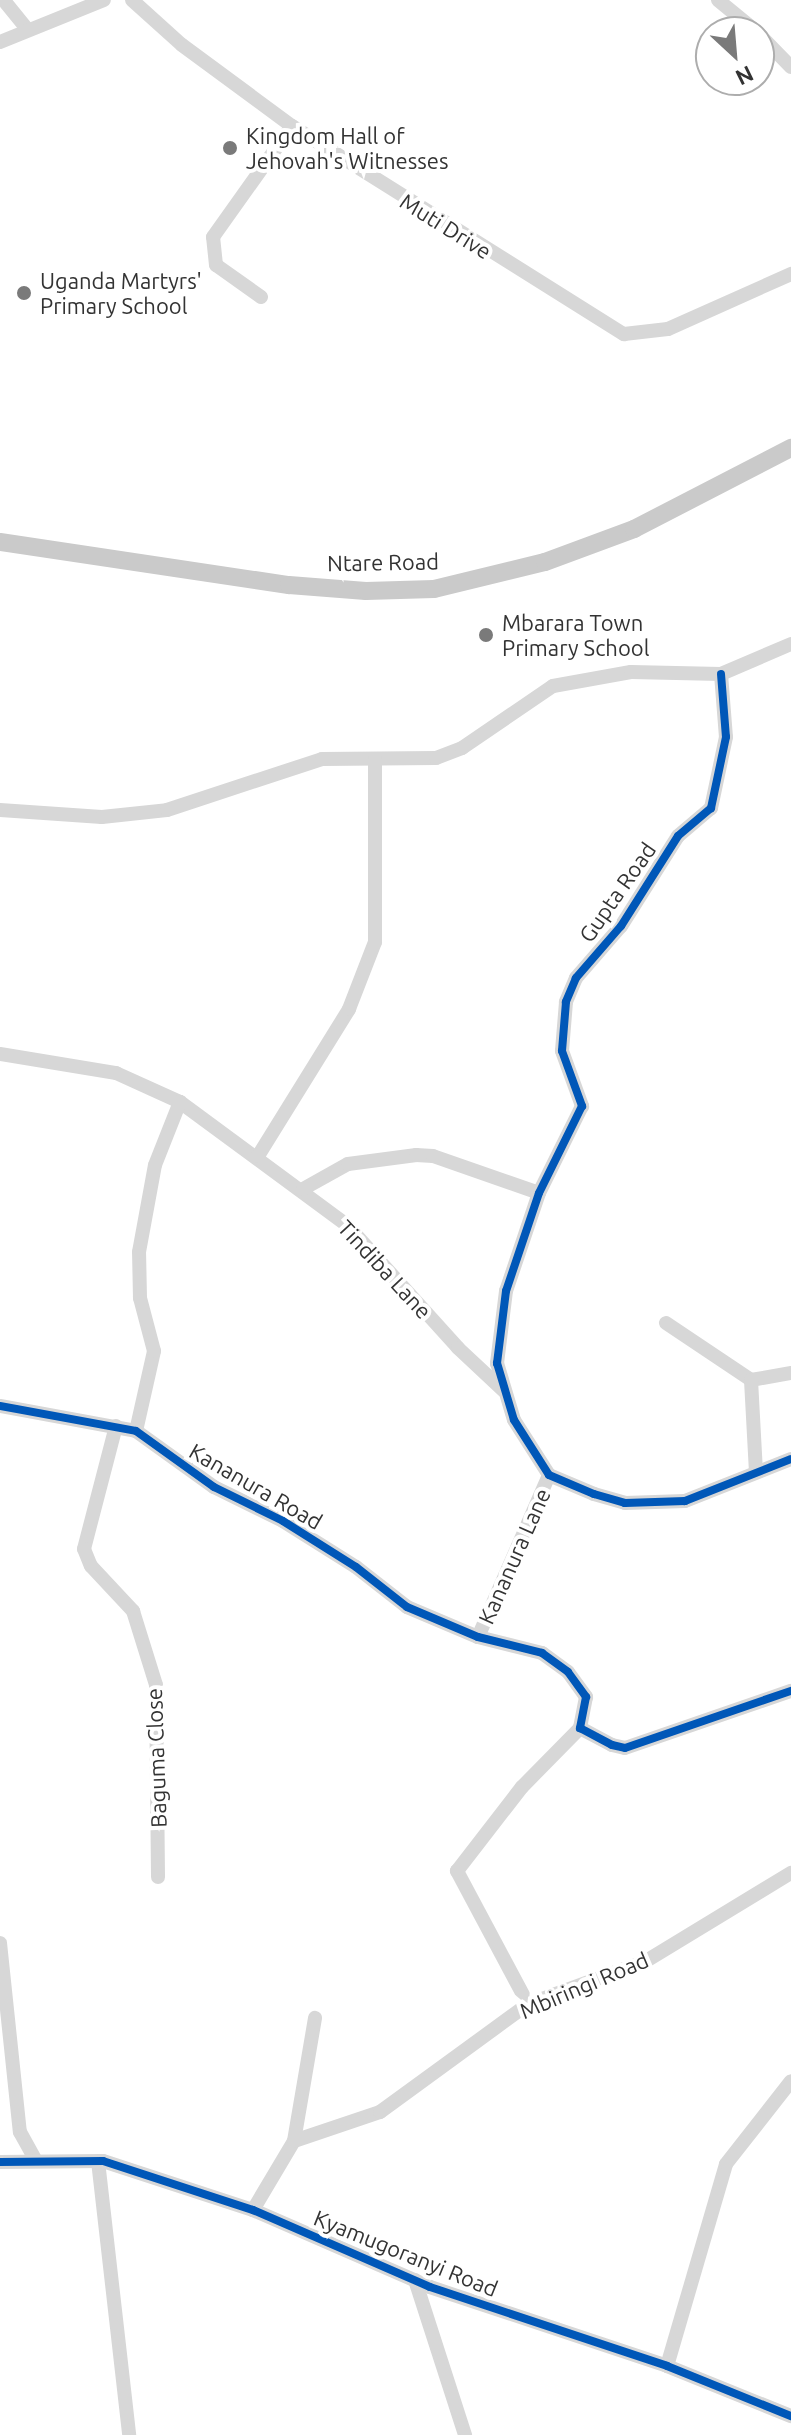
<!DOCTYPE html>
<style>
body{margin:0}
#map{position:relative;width:791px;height:2435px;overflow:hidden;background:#fff;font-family:Ubuntu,sans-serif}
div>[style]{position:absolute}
.minor>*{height:14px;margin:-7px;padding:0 7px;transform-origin:7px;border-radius:7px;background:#d7d7d7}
.major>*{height:18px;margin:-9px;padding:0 9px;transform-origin:9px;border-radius:9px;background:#cacaca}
.cycleway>*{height:8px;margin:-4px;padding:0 4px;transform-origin:4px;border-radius:4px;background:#0057b8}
.dots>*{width:22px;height:22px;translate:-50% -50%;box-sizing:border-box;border:4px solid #fff;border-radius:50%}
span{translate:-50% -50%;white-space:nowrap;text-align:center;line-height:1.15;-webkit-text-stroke:8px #fff;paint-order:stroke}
.poi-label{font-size:22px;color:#333}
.left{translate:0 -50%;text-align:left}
.street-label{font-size:22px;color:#333}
.north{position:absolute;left:695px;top:16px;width:80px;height:80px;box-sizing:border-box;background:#fff;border:2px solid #adadad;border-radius:50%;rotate:154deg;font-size:22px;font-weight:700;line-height:32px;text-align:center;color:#333}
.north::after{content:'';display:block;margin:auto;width:28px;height:36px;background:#7a7a7a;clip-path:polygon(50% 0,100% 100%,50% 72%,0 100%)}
</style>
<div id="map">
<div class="minor">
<i style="left:132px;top:0;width:67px;rotate:42deg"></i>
<i style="left:182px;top:45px;width:137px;rotate:36.4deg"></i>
<i style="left:292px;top:126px;width:392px;rotate:32.1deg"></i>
<i style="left:624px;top:334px;width:44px;rotate:-6.5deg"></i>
<i style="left:668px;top:329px;width:135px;rotate:-24.1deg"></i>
<i style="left:718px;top:0;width:50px;rotate:39.4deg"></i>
<i style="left:6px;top:3px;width:33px;rotate:51deg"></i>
<i style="left:759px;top:34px;width:46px;rotate:45.9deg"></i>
<i style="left:0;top:42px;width:112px;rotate:-22deg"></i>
<i style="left:261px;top:297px;width:55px;rotate:-144.6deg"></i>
<i style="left:216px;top:265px;width:28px;rotate:-96deg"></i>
<i style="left:213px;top:237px;width:136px;rotate:-54.6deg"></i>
<i style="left:721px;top:674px;width:63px;rotate:85.5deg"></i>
<i style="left:726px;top:737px;width:73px;rotate:101.9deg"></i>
<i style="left:711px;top:808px;width:43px;rotate:139.7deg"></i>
<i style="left:678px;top:836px;width:107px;rotate:122.3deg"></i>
<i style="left:621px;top:926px;width:69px;rotate:130.9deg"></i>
<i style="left:576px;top:978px;width:26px;rotate:113deg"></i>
<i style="left:566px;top:1002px;width:49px;rotate:94.7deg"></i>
<i style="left:562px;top:1051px;width:59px;rotate:70deg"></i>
<i style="left:582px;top:1106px;width:97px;rotate:116.3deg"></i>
<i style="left:539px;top:1193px;width:103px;rotate:108.6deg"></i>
<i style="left:506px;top:1291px;width:73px;rotate:97.1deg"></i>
<i style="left:497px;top:1363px;width:59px;rotate:73.4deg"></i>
<i style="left:514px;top:1420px;width:65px;rotate:57.5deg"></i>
<i style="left:549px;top:1475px;width:49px;rotate:22.9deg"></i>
<i style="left:594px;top:1494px;width:32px;rotate:16deg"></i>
<i style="left:625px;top:1503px;width:60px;rotate:-1.9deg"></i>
<i style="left:685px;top:1501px;width:114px;rotate:-21.6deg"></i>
<i style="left:0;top:810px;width:102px;rotate:3.9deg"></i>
<i style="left:102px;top:817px;width:65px;rotate:-6.1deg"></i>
<i style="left:167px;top:810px;width:163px;rotate:-18.2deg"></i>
<i style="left:322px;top:759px;width:114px;rotate:-0.5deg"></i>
<i style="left:436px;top:758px;width:28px;rotate:-21deg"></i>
<i style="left:462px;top:748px;width:110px;rotate:-34.3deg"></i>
<i style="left:553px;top:686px;width:79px;rotate:-10.2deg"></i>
<i style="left:631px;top:672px;width:90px;rotate:1.3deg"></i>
<i style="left:721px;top:674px;width:76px;rotate:-23.2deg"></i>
<i style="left:0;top:1054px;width:118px;rotate:9.3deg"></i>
<i style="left:116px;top:1073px;width:70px;rotate:24.4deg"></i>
<i style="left:180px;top:1102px;width:207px;rotate:36.4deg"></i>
<i style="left:347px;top:1225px;width:166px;rotate:47.9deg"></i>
<i style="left:458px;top:1348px;width:62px;rotate:43deg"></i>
<i style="left:258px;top:1156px;width:173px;rotate:-58.2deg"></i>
<i style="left:349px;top:1009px;width:72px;rotate:-68.8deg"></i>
<i style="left:375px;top:942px;width:183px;rotate:-90deg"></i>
<i style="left:303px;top:1189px;width:51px;rotate:-29.1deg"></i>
<i style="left:348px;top:1164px;width:69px;rotate:-7.5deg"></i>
<i style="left:416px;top:1155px;width:17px;rotate:3deg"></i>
<i style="left:433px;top:1156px;width:112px;rotate:19.2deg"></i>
<i style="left:666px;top:1323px;width:102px;rotate:33.8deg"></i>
<i style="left:751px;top:1380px;width:41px;rotate:-9.9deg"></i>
<i style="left:751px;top:1380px;width:92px;rotate:86.9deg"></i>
<i style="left:0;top:1406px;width:138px;rotate:10.4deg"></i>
<i style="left:136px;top:1431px;width:96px;rotate:35.7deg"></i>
<i style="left:214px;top:1487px;width:77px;rotate:26.2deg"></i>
<i style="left:283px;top:1521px;width:86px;rotate:32.2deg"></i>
<i style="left:356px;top:1567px;width:65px;rotate:38.1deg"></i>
<i style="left:407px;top:1607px;width:77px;rotate:22.9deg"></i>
<i style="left:478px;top:1637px;width:66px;rotate:14deg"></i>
<i style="left:542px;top:1653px;width:32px;rotate:36deg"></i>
<i style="left:568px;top:1672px;width:31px;rotate:54deg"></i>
<i style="left:586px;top:1697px;width:32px;rotate:101deg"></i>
<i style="left:580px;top:1728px;width:36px;rotate:28deg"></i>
<i style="left:612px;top:1745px;width:13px;rotate:13deg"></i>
<i style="left:625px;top:1748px;width:176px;rotate:-19deg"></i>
<i style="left:116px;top:1426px;width:127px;rotate:104.6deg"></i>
<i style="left:84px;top:1549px;width:18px;rotate:68deg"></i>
<i style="left:91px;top:1566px;width:62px;rotate:47deg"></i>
<i style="left:133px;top:1611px;width:77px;rotate:72.7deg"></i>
<i style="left:156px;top:1685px;width:192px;rotate:89.4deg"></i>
<i style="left:136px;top:1431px;width:82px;rotate:-77.3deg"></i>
<i style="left:154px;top:1351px;width:55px;rotate:-104.8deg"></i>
<i style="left:140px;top:1298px;width:46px;rotate:-91.2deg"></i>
<i style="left:139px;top:1252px;width:88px;rotate:-79.6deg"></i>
<i style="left:155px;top:1165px;width:68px;rotate:-68.4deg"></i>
<i style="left:478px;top:1637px;width:177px;rotate:-66.3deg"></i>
<i style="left:0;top:1943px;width:190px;rotate:84deg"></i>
<i style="left:20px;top:2132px;width:31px;rotate:61deg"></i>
<i style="left:528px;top:2004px;width:151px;rotate:-118.1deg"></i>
<i style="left:457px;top:1871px;width:106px;rotate:-52.3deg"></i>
<i style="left:522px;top:1787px;width:83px;rotate:-45.5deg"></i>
<i style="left:294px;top:2141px;width:91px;rotate:-18.6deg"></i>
<i style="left:380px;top:2112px;width:183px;rotate:-36.1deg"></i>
<i style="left:528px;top:2004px;width:126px;rotate:-20deg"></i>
<i style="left:646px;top:1961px;width:170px;rotate:-31.3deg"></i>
<i style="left:98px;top:2161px;width:276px;rotate:83.5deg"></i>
<i style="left:0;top:2162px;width:103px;rotate:-0.6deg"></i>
<i style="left:103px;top:2161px;width:158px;rotate:18.1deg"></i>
<i style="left:253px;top:2210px;width:193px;rotate:23.5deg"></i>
<i style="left:430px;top:2287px;width:250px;rotate:18.4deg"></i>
<i style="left:667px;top:2366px;width:134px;rotate:22deg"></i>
<i style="left:253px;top:2210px;width:80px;rotate:-59.3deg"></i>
<i style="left:294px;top:2141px;width:125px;rotate:-80.3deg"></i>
<i style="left:415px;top:2280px;width:163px;rotate:72.1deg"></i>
<i style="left:667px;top:2366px;width:210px;rotate:-73.7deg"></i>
<i style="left:726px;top:2164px;width:105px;rotate:-51.9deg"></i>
</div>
<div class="major">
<i style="left:0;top:542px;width:292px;rotate:8.5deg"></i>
<i style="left:289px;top:585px;width:77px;rotate:4.5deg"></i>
<i style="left:366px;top:591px;width:68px;rotate:-1.7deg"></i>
<i style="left:434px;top:589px;width:114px;rotate:-13.7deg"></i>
<i style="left:545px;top:562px;width:95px;rotate:-20.3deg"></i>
<i style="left:634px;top:529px;width:177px;rotate:-27.3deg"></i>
</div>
<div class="cycleway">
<i style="left:721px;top:674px;width:63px;rotate:85.5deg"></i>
<i style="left:726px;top:737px;width:73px;rotate:101.9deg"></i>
<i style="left:711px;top:808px;width:43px;rotate:139.7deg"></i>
<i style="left:678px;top:836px;width:107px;rotate:122.3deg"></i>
<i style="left:621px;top:926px;width:69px;rotate:130.9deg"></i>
<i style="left:576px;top:978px;width:26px;rotate:113deg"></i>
<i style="left:566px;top:1002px;width:49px;rotate:94.7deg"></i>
<i style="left:562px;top:1051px;width:59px;rotate:70deg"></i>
<i style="left:582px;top:1106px;width:97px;rotate:116.3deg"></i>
<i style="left:539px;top:1193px;width:103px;rotate:108.6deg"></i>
<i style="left:506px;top:1291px;width:73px;rotate:97.1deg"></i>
<i style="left:497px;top:1363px;width:59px;rotate:73.4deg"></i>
<i style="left:514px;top:1420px;width:65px;rotate:57.5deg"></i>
<i style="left:549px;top:1475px;width:49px;rotate:22.9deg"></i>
<i style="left:594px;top:1494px;width:32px;rotate:16deg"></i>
<i style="left:625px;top:1503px;width:60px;rotate:-1.9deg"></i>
<i style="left:685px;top:1501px;width:114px;rotate:-21.6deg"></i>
<i style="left:0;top:1406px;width:138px;rotate:10.4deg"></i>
<i style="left:136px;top:1431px;width:96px;rotate:35.7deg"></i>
<i style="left:214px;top:1487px;width:77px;rotate:26.2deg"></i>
<i style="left:283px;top:1521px;width:86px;rotate:32.2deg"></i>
<i style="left:356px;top:1567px;width:65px;rotate:38.1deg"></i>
<i style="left:407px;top:1607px;width:77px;rotate:22.9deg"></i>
<i style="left:478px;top:1637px;width:66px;rotate:14deg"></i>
<i style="left:542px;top:1653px;width:32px;rotate:36deg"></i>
<i style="left:568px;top:1672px;width:31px;rotate:54deg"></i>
<i style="left:586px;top:1697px;width:32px;rotate:101deg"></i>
<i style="left:580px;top:1728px;width:36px;rotate:28deg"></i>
<i style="left:612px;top:1745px;width:13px;rotate:13deg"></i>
<i style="left:625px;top:1748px;width:176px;rotate:-19deg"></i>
<i style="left:0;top:2162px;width:103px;rotate:-0.6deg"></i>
<i style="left:103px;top:2161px;width:158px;rotate:18.1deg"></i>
<i style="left:253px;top:2210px;width:193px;rotate:23.5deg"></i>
<i style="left:430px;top:2287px;width:250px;rotate:18.4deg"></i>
<i style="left:667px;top:2366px;width:134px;rotate:22deg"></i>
</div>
<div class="dots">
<i style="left:230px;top:148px;background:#7a7a7a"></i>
<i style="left:24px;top:293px;background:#7a7a7a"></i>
<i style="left:486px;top:635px;background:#7a7a7a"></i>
</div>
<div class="poi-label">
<span class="left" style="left:246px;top:148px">Kingdom Hall of<br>Jehovah's Witnesses</span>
<span class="left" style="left:40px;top:293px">Uganda Martyrs'<br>Primary School</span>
<span class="left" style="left:502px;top:635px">Mbarara Town<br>Primary School</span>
</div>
<div class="street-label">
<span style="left:446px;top:226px;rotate:32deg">Muti Drive</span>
<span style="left:383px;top:562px;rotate:-1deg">Ntare Road</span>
<span style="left:617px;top:892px;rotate:-55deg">Gupta Road</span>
<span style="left:385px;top:1269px;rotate:47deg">Tindiba Lane</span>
<span style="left:256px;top:1486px;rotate:30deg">Kananura Road</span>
<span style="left:514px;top:1556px;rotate:-66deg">Kananura Lane</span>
<span style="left:156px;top:1758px;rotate:-92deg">Baguma Close</span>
<span style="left:584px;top:1985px;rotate:-23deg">Mbiringi Road</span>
<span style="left:406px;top:2253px;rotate:22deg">Kyamugoranyi Road</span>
</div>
<div class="north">N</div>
</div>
